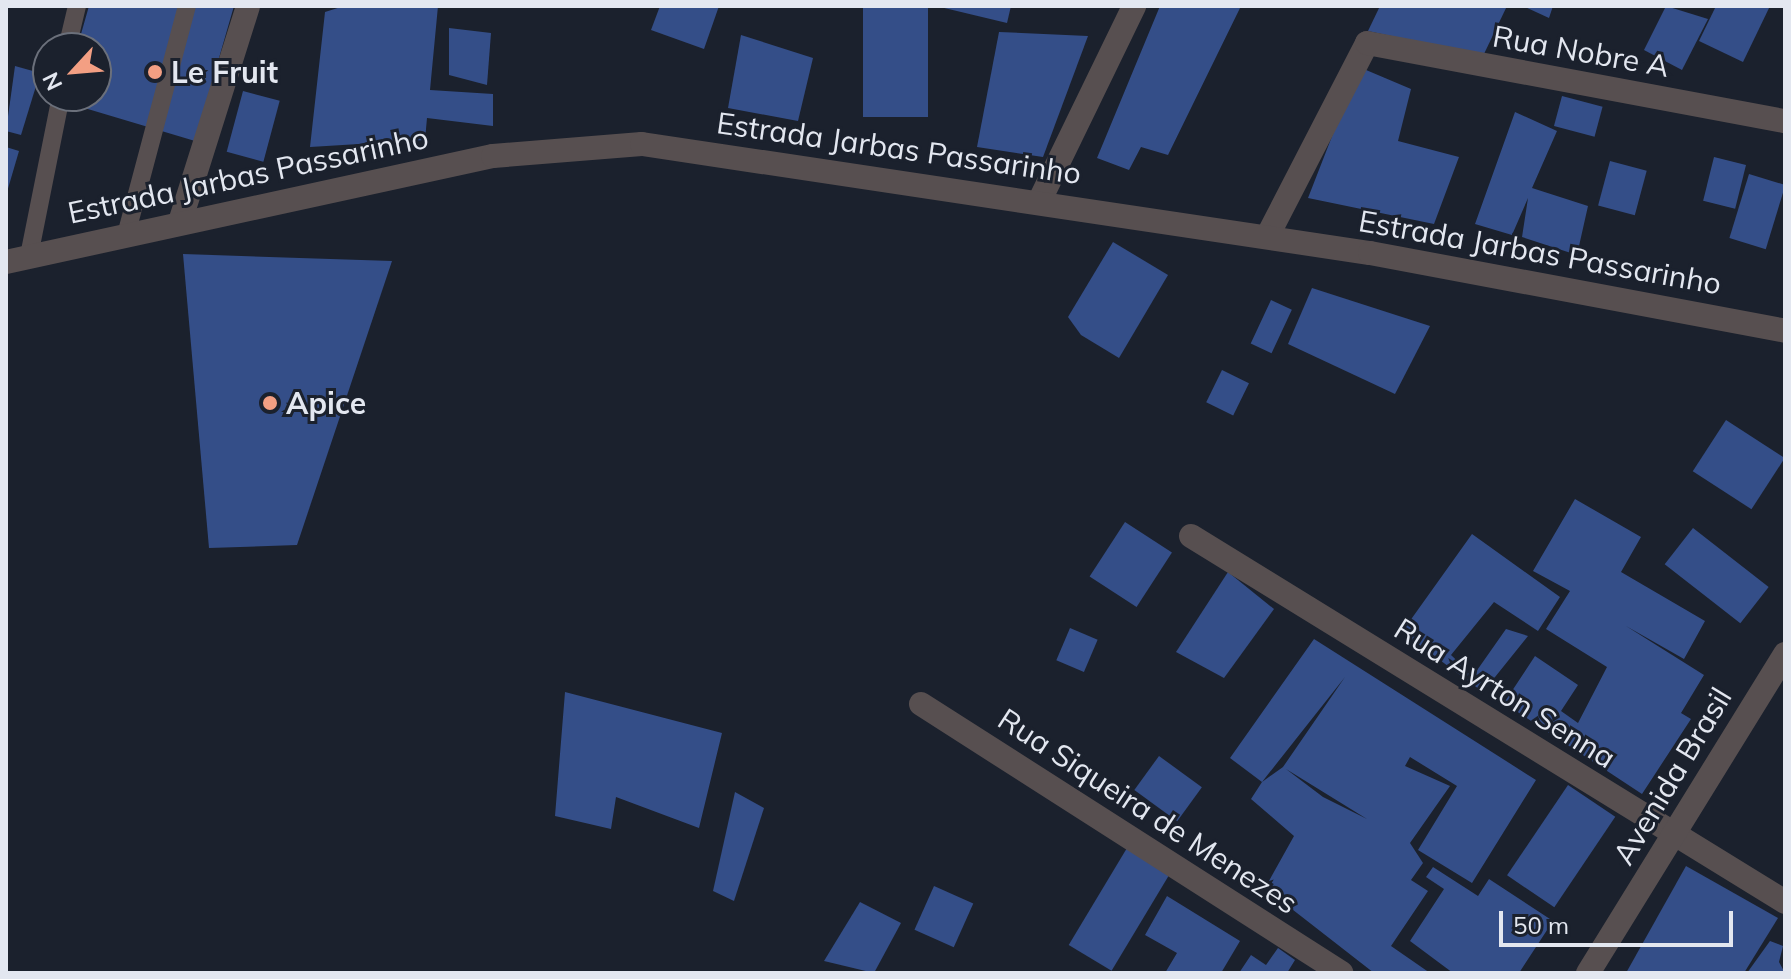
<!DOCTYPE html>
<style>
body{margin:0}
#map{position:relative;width:1791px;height:979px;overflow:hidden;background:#1b212d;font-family:Mulish,sans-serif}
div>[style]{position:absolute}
.building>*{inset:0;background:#344e88;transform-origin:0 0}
.service>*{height:18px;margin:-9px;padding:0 9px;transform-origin:9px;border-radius:9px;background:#574f50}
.minor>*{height:24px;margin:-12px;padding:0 12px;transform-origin:12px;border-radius:12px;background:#574f50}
.tertiary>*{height:24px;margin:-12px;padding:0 12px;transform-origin:12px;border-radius:12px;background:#574f50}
.dots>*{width:22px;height:22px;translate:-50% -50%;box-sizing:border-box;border:4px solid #1b212d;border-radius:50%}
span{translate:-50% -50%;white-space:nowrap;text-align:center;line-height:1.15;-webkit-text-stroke:6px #1b212d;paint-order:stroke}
.street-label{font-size:30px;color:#e3e7f0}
.poi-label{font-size:30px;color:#e3e7f0;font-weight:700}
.left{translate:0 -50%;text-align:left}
.frame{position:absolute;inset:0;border:8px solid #e3e7f0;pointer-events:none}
.north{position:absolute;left:32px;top:32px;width:80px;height:80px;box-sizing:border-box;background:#1b212d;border:2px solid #6b707b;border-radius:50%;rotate:244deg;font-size:22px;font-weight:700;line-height:32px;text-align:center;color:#e3e7f0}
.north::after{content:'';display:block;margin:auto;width:28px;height:36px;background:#f39f83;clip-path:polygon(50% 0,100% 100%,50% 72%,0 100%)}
.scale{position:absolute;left:1499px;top:911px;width:234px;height:36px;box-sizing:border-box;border:4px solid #e3e7f0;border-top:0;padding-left:10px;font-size:24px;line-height:28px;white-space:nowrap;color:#e3e7f0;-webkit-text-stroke:6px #1b212d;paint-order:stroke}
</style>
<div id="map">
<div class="building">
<i style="clip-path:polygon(89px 6px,234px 6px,195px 141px,61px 101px,96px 96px,96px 48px,77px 48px)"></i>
<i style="clip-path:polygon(344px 6px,438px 6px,430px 90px,493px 94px,493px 126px,427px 118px,425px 140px,310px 147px,325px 12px)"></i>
<i style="clip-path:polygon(660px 6px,719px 6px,704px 49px,651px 30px)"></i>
<i style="left:863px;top:6px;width:65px;height:111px"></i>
<i style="clip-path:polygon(936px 6px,1011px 6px,1007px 23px)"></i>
<i style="clip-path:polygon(1160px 6px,1241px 6px,1168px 155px,1141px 147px,1129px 170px,1097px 158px)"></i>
<i style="clip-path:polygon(1380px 6px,1507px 6px,1483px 56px,1368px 31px)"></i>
<i style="clip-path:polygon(1523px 6px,1553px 6px,1549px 18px)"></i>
<i style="clip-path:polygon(1666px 6px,1708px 19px,1682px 70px,1644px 50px)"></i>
<i style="clip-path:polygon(1716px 6px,1770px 6px,1743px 62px,1699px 41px)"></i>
<i style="clip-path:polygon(449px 28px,491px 33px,487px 85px,449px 75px)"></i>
<i style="clip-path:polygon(999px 32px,1088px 36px,1043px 157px,977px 147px)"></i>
<i style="clip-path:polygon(741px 35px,813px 58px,798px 121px,728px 108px)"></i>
<i style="clip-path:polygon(15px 66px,40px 73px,21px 135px,6px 131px)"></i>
<i style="clip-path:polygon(1359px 67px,1411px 89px,1398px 141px,1459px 157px,1434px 224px,1308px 198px)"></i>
<i style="left:243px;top:91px;width:38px;height:63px;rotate:15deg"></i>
<i style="left:1562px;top:96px;width:42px;height:31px;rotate:15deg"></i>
<i style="clip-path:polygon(1515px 112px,1557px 131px,1532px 188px,1588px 206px,1577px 255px,1522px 237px,1528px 198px,1512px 235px,1475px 224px)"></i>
<i style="clip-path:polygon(6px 147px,19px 151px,7px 192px,6px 192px)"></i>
<i style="left:1714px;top:157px;width:33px;height:45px;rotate:14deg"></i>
<i style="left:1610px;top:161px;width:38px;height:46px;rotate:15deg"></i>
<i style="left:1749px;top:174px;width:38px;height:67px;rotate:17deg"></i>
<i style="clip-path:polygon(1113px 242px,1168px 275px,1119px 358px,1081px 335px,1068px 317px)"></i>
<i style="clip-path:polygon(183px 254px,392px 261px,297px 545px,209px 548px)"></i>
<i style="clip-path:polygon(1312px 288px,1430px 326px,1395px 394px,1288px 344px)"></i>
<i style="left:1271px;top:300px;width:23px;height:48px;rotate:25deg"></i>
<i style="left:1222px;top:370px;width:30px;height:36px;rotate:26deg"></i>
<i style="left:1726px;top:420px;width:70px;height:61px;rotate:33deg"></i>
<i style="clip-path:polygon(1575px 499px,1641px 537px,1621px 572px,1705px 621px,1684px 659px,1626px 626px,1704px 675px,1681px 713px,1691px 719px,1642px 794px,1504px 703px,1535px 656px,1578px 685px,1561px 711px,1578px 723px,1607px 667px,1546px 629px,1570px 591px,1533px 571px)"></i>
<i style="left:1125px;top:522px;width:56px;height:65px;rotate:33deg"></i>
<i style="left:1693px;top:528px;width:96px;height:46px;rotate:38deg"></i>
<i style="clip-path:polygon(1472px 534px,1560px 597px,1538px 631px,1494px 602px,1451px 655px,1473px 676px,1506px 629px,1528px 636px,1483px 692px,1402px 632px)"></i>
<i style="clip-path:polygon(1228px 572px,1274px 609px,1224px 678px,1176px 652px)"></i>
<i style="left:1070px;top:628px;width:30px;height:35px;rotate:23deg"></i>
<i style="clip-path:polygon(evenodd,1314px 639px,1536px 780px,1472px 883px,1418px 850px,1457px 786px,1410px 757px,1405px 766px,1450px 786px,1410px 843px,1423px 863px,1411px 880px,1428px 891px,1391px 946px,1430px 973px,1374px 973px,1265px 888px,1294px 836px,1251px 799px,1262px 782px,1230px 758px,1314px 639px,1345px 677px,1283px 767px,1262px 782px,1345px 677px,1314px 639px,1286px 769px,1367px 819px,1323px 797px,1286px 769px)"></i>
<i style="clip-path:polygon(565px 692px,722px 733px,699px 828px,616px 797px,611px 829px,555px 816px)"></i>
<i style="left:1159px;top:756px;width:53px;height:42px;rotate:36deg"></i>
<i style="left:1568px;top:785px;width:57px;height:109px;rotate:34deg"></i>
<i style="clip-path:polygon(735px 792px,764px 808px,734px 901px,713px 891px)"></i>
<i style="left:1130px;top:843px;width:50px;height:119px;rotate:31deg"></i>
<i style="clip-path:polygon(1686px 866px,1778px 918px,1744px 973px,1626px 973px)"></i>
<i style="clip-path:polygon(1433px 867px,1478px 896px,1489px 879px,1553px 921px,1519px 973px,1453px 973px,1410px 941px,1444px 889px,1426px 877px)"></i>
<i style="left:934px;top:886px;width:43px;height:48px;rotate:24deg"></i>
<i style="clip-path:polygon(1167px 896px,1240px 941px,1221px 973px,1165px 973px,1177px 953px,1145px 935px)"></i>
<i style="clip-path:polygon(860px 902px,901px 923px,874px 973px,824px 961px)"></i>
<i style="clip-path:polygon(1770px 941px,1783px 946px,1779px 962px,1785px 973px,1747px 973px)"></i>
<i style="clip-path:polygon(1278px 948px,1295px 960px,1287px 973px,1239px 973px,1251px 955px,1266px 965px)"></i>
</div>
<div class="service">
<i style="left:67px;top:48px;width:43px;rotate:-76.6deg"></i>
<i style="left:126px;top:235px;width:237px;rotate:-75.1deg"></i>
<i style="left:29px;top:256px;width:163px;rotate:-78.7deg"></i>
</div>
<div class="minor">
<i style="left:1040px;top:200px;width:216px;rotate:-64.1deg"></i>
<i style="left:180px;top:222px;width:226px;rotate:-72.5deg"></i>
<i style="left:1267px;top:237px;width:218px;rotate:-62.7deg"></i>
<i style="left:1367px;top:43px;width:425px;rotate:10.6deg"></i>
<i style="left:1191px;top:536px;width:698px;rotate:31.64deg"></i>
<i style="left:921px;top:704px;width:499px;rotate:32.6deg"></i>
</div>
<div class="tertiary">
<i style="left:6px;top:262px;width:498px;rotate:-12.3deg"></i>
<i style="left:493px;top:156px;width:149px;rotate:-4.6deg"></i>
<i style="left:642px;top:144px;width:736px;rotate:8.52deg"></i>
<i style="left:1370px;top:253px;width:422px;rotate:10.6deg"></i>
<i style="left:1588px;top:973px;width:375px;rotate:-58.3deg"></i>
</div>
<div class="dots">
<i style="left:155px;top:72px;background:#f39f83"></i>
<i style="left:270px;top:403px;background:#f39f83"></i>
</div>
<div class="street-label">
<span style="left:1581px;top:51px;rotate:10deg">Rua Nobre A</span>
<span style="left:899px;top:148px;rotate:8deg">Estrada Jarbas Passarinho</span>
<span style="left:248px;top:175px;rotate:-12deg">Estrada Jarbas Passarinho</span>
<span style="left:1540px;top:252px;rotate:10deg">Estrada Jarbas Passarinho</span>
<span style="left:1505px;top:693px;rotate:32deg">Rua Ayrton Senna</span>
<span style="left:1672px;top:776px;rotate:-59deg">Avenida Brasil</span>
<span style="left:1148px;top:811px;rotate:33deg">Rua Siqueira de Menezes</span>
</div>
<div class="poi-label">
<span class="left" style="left:171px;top:72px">Le Fruit</span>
<span class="left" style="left:286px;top:403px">Apice</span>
</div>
<div class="frame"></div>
<div class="north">N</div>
<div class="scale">50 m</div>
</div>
